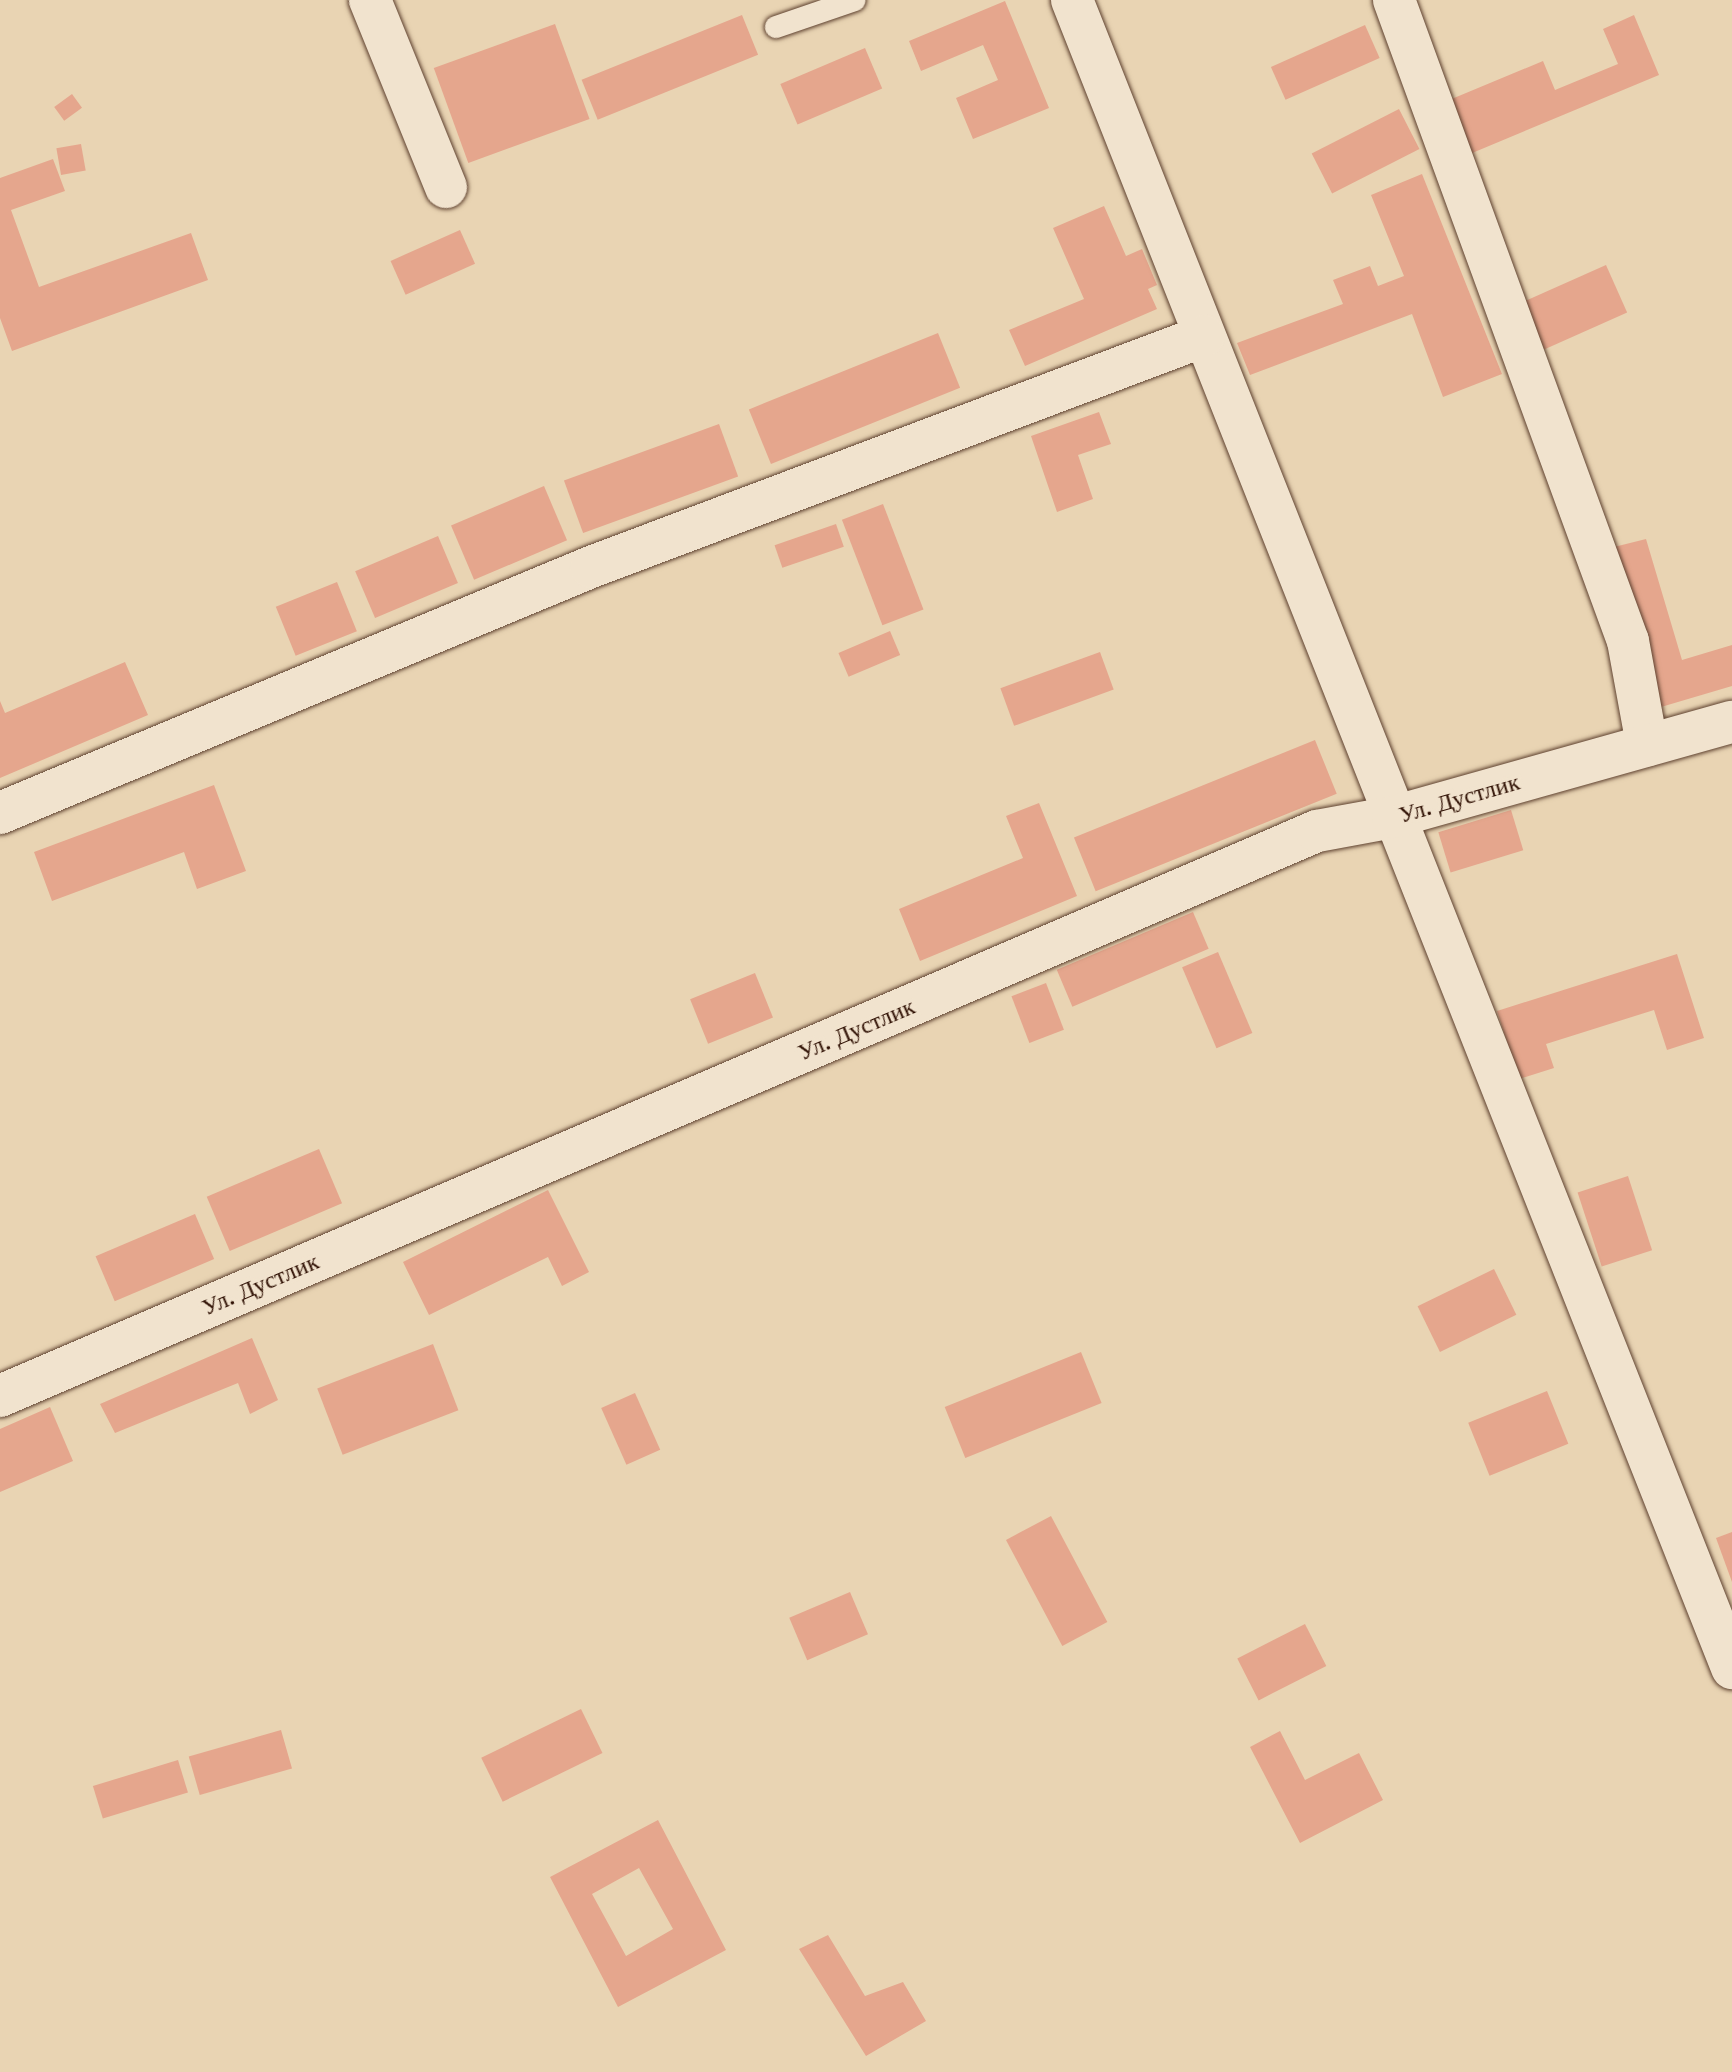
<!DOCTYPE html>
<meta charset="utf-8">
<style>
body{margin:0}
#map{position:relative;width:1732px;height:2072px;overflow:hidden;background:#e9d4b3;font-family:"Libre Caslon Text",serif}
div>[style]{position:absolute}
.building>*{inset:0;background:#e5a68d;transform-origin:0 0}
.roads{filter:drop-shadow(0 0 2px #5e412f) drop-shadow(0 0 2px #5e412f)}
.service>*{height:22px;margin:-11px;padding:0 11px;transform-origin:11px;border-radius:11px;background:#f1e3ce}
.minor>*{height:42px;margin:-21px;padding:0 21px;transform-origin:21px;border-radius:21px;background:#f1e3ce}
span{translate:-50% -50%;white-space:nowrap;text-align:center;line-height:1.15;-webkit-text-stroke:7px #f1e3ce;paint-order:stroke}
.street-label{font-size:24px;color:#2f1003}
</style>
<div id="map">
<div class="building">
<i style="clip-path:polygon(1005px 1px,1049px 108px,973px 139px,956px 98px,998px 80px,983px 45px,921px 71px,909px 41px)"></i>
<i style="left:742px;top:15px;width:43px;height:173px;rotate:68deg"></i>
<i style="clip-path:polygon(1634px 15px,1659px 75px,1465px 156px,1442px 103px,1543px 61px,1555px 90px,1618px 64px,1603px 29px)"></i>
<i style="left:555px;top:24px;width:101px;height:129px;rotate:70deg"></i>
<i style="left:1365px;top:25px;width:36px;height:103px;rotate:66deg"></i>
<i style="left:865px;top:48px;width:44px;height:92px;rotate:67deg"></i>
<i style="left:72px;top:94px;width:17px;height:22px;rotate:54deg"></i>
<i style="left:1399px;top:109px;width:45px;height:98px;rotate:63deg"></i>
<i style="left:81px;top:144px;width:27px;height:25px;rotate:80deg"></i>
<i style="clip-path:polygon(53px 159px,65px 191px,11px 210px,39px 287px,191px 233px,208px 280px,12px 351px,0 318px,0 178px)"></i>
<i style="clip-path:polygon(1422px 174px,1502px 374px,1443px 397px,1412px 314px,1250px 375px,1237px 343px,1343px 304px,1333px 280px,1370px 266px,1378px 286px,1404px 276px,1371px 195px)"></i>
<i style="clip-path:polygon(1104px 206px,1126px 256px,1142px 249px,1157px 285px,1148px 289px,1157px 309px,1025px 366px,1009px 330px,1084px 299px,1053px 228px)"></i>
<i style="left:460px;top:230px;width:37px;height:76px;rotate:66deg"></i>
<i style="left:1606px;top:265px;width:52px;height:97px;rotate:66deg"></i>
<i style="left:938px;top:333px;width:59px;height:204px;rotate:68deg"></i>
<i style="clip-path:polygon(1099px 412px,1111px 444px,1078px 455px,1093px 499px,1057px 512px,1031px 436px)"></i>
<i style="left:719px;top:424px;width:56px;height:165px;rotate:70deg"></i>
<i style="left:544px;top:486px;width:59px;height:101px;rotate:67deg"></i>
<i style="left:883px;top:504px;width:113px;height:44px;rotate:69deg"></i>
<i style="left:836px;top:524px;width:24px;height:65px;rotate:71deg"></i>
<i style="left:438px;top:536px;width:51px;height:90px;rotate:67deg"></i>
<i style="clip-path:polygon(1646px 539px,1682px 660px,1732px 645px,1732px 686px,1661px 707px,1614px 547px)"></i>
<i style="left:337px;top:582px;width:53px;height:66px;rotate:68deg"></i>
<i style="left:890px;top:631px;width:26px;height:56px;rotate:67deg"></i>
<i style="left:1100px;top:652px;width:40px;height:106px;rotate:70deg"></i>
<i style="clip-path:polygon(125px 662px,148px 715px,0 778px,0 701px,5px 713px)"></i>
<i style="left:1315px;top:740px;width:58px;height:260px;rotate:68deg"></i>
<i style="clip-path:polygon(214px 785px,246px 871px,197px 889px,184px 852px,52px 901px,34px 852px)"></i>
<i style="clip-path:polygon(1039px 803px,1077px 896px,920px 961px,899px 909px,1023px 858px,1006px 816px)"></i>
<i style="left:1511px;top:810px;width:42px;height:76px;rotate:73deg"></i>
<i style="left:1193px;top:912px;width:40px;height:148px;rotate:67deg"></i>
<i style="left:1218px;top:952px;width:88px;height:39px;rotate:67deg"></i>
<i style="clip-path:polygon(1677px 954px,1704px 1038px,1667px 1050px,1654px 1010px,1546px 1044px,1554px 1068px,1519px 1079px,1497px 1011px)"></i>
<i style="left:755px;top:973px;width:48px;height:70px;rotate:68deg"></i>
<i style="left:1046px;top:983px;width:50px;height:37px;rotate:69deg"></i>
<i style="left:319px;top:1149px;width:59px;height:122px;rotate:67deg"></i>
<i style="left:1628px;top:1176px;width:78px;height:53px;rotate:72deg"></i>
<i style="clip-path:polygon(548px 1190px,589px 1272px,562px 1286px,548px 1257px,429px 1315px,403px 1262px)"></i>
<i style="left:195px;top:1214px;width:49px;height:108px;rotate:67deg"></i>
<i style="left:1494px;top:1269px;width:51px;height:85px;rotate:64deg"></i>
<i style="clip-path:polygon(252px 1338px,278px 1400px,250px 1414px,238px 1383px,115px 1433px,100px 1404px)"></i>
<i style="left:433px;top:1344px;width:71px;height:124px;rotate:69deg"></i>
<i style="left:1081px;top:1352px;width:55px;height:147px;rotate:68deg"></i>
<i style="left:1547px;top:1391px;width:57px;height:85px;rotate:68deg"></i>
<i style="left:635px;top:1393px;width:62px;height:37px;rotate:66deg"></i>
<i style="clip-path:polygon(50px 1407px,73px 1461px,0 1492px,0 1429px)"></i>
<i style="left:1051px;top:1516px;width:120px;height:51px;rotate:62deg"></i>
<i style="clip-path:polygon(1732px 1532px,1732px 1582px,1716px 1538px)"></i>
<i style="left:850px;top:1592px;width:46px;height:66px;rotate:67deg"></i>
<i style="left:1305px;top:1624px;width:47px;height:76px;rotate:63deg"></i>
<i style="left:581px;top:1709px;width:49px;height:111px;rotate:64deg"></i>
<i style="left:281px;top:1730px;width:40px;height:96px;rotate:74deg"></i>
<i style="clip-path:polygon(1280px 1731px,1305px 1780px,1359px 1753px,1383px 1800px,1300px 1843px,1250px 1747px)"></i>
<i style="left:178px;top:1760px;width:34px;height:89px;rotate:73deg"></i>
<i style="clip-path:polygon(evenodd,658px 1820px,726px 1950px,618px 2007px,550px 1877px,658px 1820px,639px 1868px,673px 1929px,626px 1956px,592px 1894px,639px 1868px)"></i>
<i style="clip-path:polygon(828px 1935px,865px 1996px,903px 1982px,926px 2021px,866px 2056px,799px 1949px)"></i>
</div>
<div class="roads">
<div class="service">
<i style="left:776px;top:27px;width:83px;rotate:-18.9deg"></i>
</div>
<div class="minor">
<i style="left:370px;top:0;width:202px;rotate:67.9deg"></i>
<i style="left:1072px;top:0;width:1794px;rotate:68.41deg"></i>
<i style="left:1394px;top:0;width:682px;rotate:69.95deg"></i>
<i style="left:1628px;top:641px;width:106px;rotate:79.6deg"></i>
<i style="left:0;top:813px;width:640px;rotate:-22.6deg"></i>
<i style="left:591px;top:567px;width:655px;rotate:-20.65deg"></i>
<i style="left:0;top:1396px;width:1433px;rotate:-23.22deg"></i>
<i style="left:1317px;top:831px;width:77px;rotate:-10.4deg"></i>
<i style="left:1393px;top:817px;width:352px;rotate:-15.7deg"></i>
</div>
</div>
<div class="street-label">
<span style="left:1459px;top:798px;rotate:-16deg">Ул. Дустлик</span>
<span style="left:856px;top:1029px;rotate:-23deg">Ул. Дустлик</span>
<span style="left:260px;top:1284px;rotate:-23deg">Ул. Дустлик</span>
</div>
</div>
